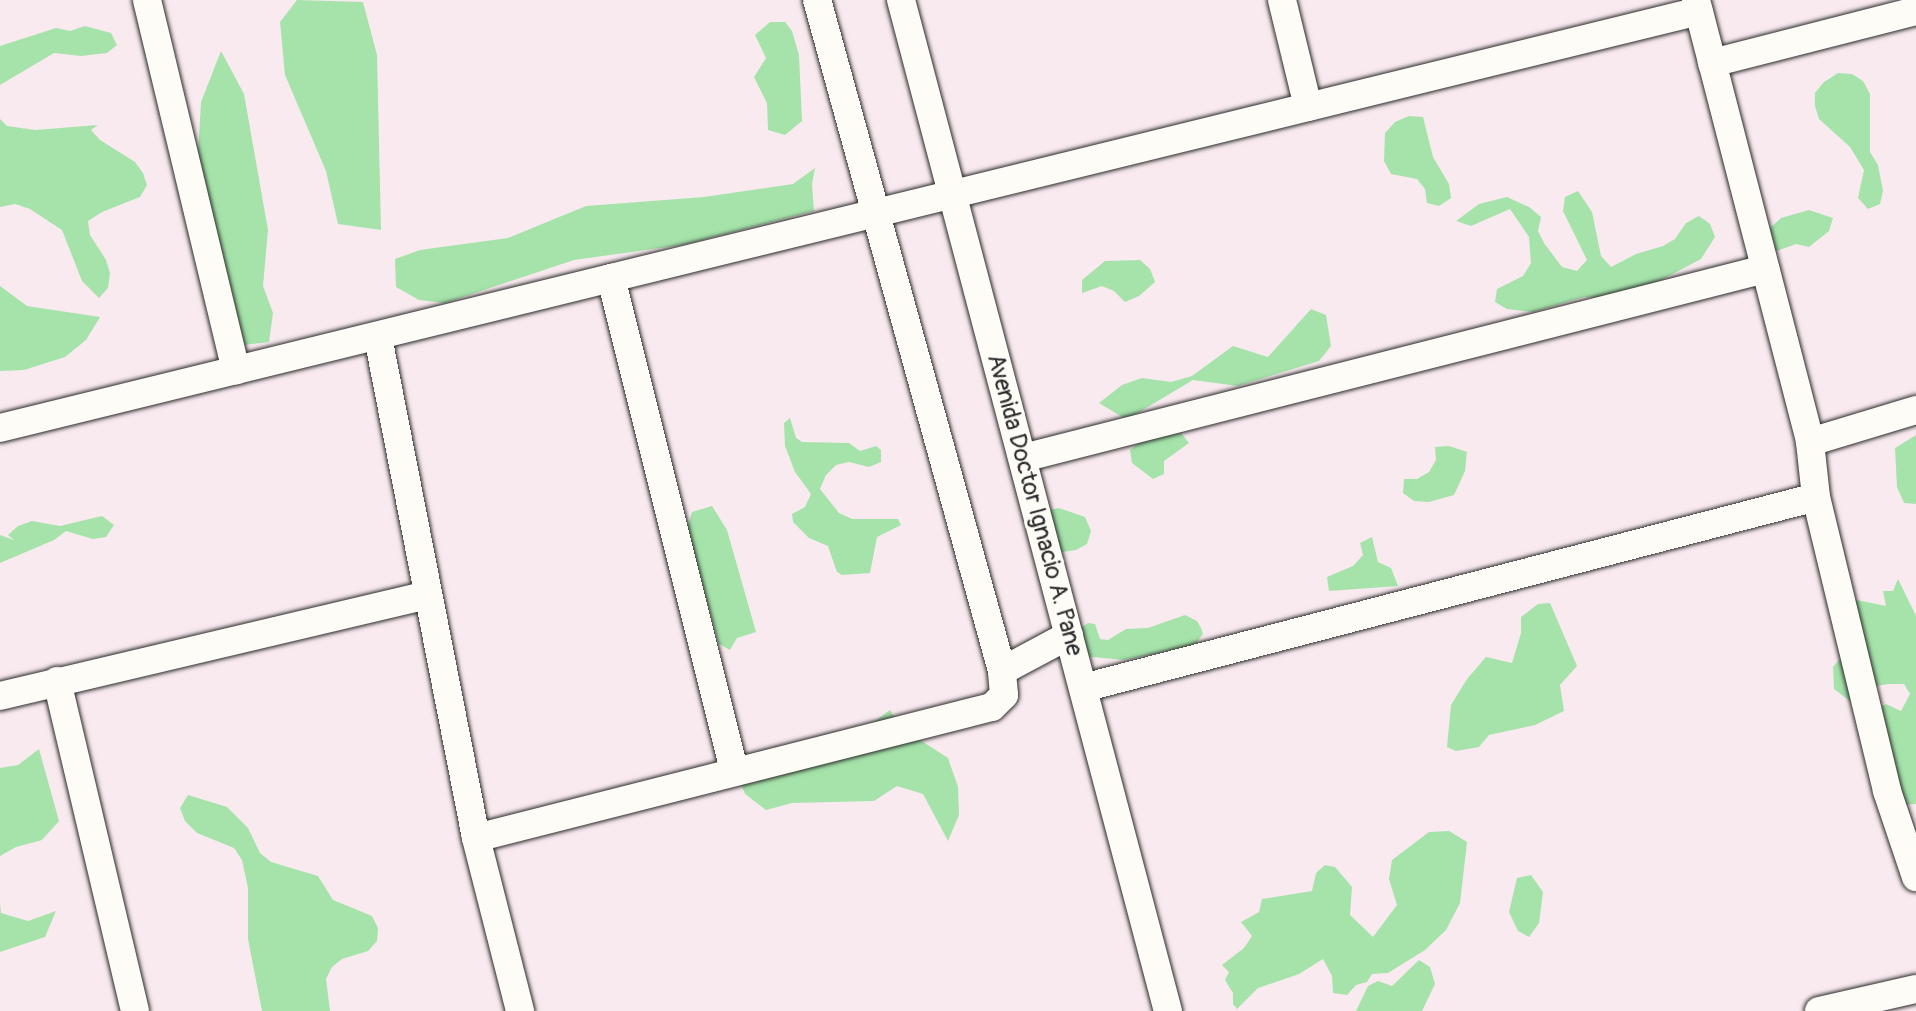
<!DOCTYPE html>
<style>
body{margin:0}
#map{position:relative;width:1916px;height:1011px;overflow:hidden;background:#f9eaf0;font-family:Pangolin,sans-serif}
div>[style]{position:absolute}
.green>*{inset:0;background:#a5e3aa}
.roads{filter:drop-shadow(0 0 2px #2b2b2b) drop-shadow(0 0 2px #2b2b2b)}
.street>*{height:28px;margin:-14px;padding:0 14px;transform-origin:14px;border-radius:14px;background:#fdfcf7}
span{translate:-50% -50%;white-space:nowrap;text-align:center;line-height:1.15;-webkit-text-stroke:6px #fdfcf7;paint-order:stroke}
.street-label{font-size:24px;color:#2b2b2b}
</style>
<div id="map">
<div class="green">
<i style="clip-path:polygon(297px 0,363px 2px,377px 55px,381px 230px,338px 224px,326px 171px,285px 75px,280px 22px)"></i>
<i style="clip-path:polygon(770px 22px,785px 22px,792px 31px,799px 55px,802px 121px,785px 135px,768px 130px,767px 103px,754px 77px,766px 58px,755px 35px)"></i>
<i style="clip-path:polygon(85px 26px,111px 33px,117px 45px,107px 53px,81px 56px,54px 53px,0 85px,0 46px,56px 28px,70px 31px)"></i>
<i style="clip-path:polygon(221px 51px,244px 94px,268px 230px,263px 286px,273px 313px,269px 342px,243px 345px,196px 189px,201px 102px)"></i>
<i style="clip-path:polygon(1838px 73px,1852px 74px,1863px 81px,1870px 94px,1870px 152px,1878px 165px,1883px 191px,1880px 204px,1868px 209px,1858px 198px,1864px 170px,1850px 147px,1819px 119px,1815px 106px,1815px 93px,1824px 82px)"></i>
<i style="clip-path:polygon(1409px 116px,1423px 117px,1433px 157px,1449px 184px,1451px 198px,1439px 206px,1427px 203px,1425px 189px,1417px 179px,1391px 174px,1384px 161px,1385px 133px,1395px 122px)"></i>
<i style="clip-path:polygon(0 119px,7px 126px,35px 130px,98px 125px,91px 130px,100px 140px,135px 162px,143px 173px,147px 185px,140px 197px,102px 212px,88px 221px,90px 235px,106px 260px,110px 273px,108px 288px,99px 298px,82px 281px,62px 230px,30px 209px,15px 204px,0 207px)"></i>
<i style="clip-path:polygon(815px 168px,812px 184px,814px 211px,682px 245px,574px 260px,445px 303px,419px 300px,396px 287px,395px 259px,420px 250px,508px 238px,586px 206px,704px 197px,793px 184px)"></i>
<i style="clip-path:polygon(1578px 191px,1592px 212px,1601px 256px,1611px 267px,1636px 254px,1663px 246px,1675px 239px,1686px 223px,1699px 216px,1710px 224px,1715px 237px,1701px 259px,1652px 285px,1612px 297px,1584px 297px,1533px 312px,1507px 309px,1495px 302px,1497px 289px,1523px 276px,1531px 263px,1529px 237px,1510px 209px,1471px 226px,1456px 221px,1479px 204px,1507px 197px,1529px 207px,1541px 217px,1538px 231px,1544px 243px,1562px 267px,1577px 271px,1587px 260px,1563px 211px,1565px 197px)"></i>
<i style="clip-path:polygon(1809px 210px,1833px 218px,1829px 231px,1809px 247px,1796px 244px,1771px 253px,1766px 240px,1771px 227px,1781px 218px)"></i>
<i style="clip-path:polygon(1140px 260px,1150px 269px,1155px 282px,1139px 296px,1125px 302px,1114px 291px,1102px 286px,1082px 293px,1082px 280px,1105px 261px)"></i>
<i style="clip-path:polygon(0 286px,27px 306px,100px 317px,86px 340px,65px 357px,24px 370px,0 371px)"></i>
<i style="clip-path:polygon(1311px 309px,1326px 315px,1331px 346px,1319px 361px,1238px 386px,1193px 380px,1131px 417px,1124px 418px,1099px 403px,1122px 385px,1142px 378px,1171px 382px,1192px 376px,1233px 346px,1268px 357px)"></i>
<i style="clip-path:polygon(790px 418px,796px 438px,802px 442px,849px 443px,860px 451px,876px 446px,881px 450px,881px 462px,869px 467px,849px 462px,836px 465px,826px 475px,820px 489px,839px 513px,852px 519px,898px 519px,901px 525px,877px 537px,870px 573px,842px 575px,837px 572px,828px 546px,809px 538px,793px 522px,792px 514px,805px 507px,811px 494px,795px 472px,785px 446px,784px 423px)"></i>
<i style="clip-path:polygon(1181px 433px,1189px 443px,1164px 461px,1164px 474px,1153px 479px,1132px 463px,1130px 450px,1141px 441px)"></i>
<i style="clip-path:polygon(1916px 435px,1916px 504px,1904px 503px,1897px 487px,1895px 448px)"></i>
<i style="clip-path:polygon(1449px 446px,1467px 452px,1465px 471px,1454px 495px,1429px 502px,1414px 501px,1403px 493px,1404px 479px,1417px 479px,1429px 472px,1436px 460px,1435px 447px)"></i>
<i style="clip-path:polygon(712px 506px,727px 530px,756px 632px,737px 638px,730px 650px,719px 644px,687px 529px,692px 512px)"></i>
<i style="clip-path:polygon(1059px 508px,1085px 517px,1091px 531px,1087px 544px,1076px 550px,1062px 552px,1050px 547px,1045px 511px)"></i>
<i style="clip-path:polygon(102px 516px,114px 525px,106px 537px,93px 539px,66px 531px,54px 540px,0 563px,0 535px,14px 540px,8px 535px,18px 526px,32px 521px,60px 526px)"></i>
<i style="clip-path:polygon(1372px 537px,1378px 562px,1391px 568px,1398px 586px,1329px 591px,1327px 577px,1353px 566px,1363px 555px,1360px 543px)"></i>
<i style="clip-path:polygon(1898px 579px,1916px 616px,1916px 804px,1902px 805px,1875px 751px,1860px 741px,1863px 717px,1886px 704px,1901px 711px,1910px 694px,1904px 684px,1889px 684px,1876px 686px,1851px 702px,1834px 689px,1833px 667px,1845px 653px,1852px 599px,1886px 606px,1883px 591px,1893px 591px)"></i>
<i style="clip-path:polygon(1550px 603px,1577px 666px,1560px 685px,1564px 711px,1535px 725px,1489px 735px,1479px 747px,1456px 751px,1447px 747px,1451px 705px,1467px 679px,1486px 657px,1512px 663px,1521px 633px,1521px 617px,1538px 604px)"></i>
<i style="clip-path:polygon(1185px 615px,1197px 621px,1201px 628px,1203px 634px,1195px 645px,1125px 660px,1082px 656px,1081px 628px,1088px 623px,1095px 624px,1100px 639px,1108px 640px,1126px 629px,1148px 628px)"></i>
<i style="clip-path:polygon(890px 710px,900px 727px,948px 758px,958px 787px,959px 815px,948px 841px,923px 794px,897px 786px,874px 801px,792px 803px,766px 810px,745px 794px,734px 767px,838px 748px)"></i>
<i style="clip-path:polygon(39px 749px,59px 821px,42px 840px,16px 847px,0 856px,0 768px,18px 765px)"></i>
<i style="clip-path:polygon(188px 795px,227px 807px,248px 828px,260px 853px,271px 862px,318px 876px,333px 900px,372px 916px,378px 928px,377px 941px,368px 951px,342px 959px,332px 967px,326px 979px,330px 1011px,262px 1011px,248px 939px,248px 888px,242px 860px,234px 848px,197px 833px,185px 821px,180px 808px)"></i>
<i style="clip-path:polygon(1449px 831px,1467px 842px,1460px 903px,1446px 930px,1425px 950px,1388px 973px,1372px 974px,1367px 982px,1356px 985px,1347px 995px,1333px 993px,1332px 976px,1323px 959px,1299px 974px,1258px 988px,1237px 1009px,1233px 1004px,1233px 993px,1225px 980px,1229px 972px,1222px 965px,1244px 948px,1252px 936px,1241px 922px,1259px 912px,1262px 899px,1312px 891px,1316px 873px,1325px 865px,1335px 867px,1352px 887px,1350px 915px,1373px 937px,1397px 905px,1389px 879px,1392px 860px,1429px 832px)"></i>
<i style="clip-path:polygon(1531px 875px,1543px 892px,1539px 923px,1529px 937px,1518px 931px,1509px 912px,1517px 878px)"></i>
<i style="clip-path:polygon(0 903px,1px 913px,28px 921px,56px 911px,45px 937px,0 952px)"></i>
<i style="clip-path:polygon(1419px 960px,1430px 967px,1435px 984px,1422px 1011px,1356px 1011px,1368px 986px,1378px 981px,1392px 986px)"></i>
</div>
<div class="roads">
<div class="street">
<i style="left:147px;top:0;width:381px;rotate:76.5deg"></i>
<i style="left:901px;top:0;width:1046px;rotate:75.21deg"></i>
<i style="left:1282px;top:0;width:110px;rotate:76.3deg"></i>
<i style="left:1696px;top:0;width:456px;rotate:75.5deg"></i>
<i style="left:1810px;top:442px;width:55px;rotate:83.8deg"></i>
<i style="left:1816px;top:497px;width:302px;rotate:76.4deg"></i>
<i style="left:1887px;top:791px;width:91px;rotate:71.4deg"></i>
<i style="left:1712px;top:63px;width:211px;rotate:-14.3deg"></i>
<i style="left:611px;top:278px;width:507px;rotate:75.96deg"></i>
<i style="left:378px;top:337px;width:510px;rotate:78.93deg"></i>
<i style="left:476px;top:838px;width:179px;rotate:75.7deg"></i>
<i style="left:0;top:428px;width:1749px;rotate:-13.79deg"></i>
<i style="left:1810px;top:442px;width:111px;rotate:-16.8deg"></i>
<i style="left:1023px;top:458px;width:766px;rotate:-14.29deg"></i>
<i style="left:1002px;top:671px;width:76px;rotate:-28.2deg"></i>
<i style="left:57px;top:681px;width:339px;rotate:76.7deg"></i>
<i style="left:1083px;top:688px;width:757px;rotate:-14.6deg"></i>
<i style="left:0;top:696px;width:438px;rotate:-13.3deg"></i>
<i style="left:476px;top:838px;width:532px;rotate:-14.25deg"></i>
<i style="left:992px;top:707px;width:17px;rotate:-45deg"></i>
<i style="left:1004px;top:695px;width:24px;rotate:-95deg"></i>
<i style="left:1002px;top:671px;width:696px;rotate:-105.41deg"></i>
<i style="left:1819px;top:1011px;width:99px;rotate:-12.8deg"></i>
</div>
</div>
<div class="street-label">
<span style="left:1035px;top:505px;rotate:75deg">Avenida Doctor Ignacio A. Pane</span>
</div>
</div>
